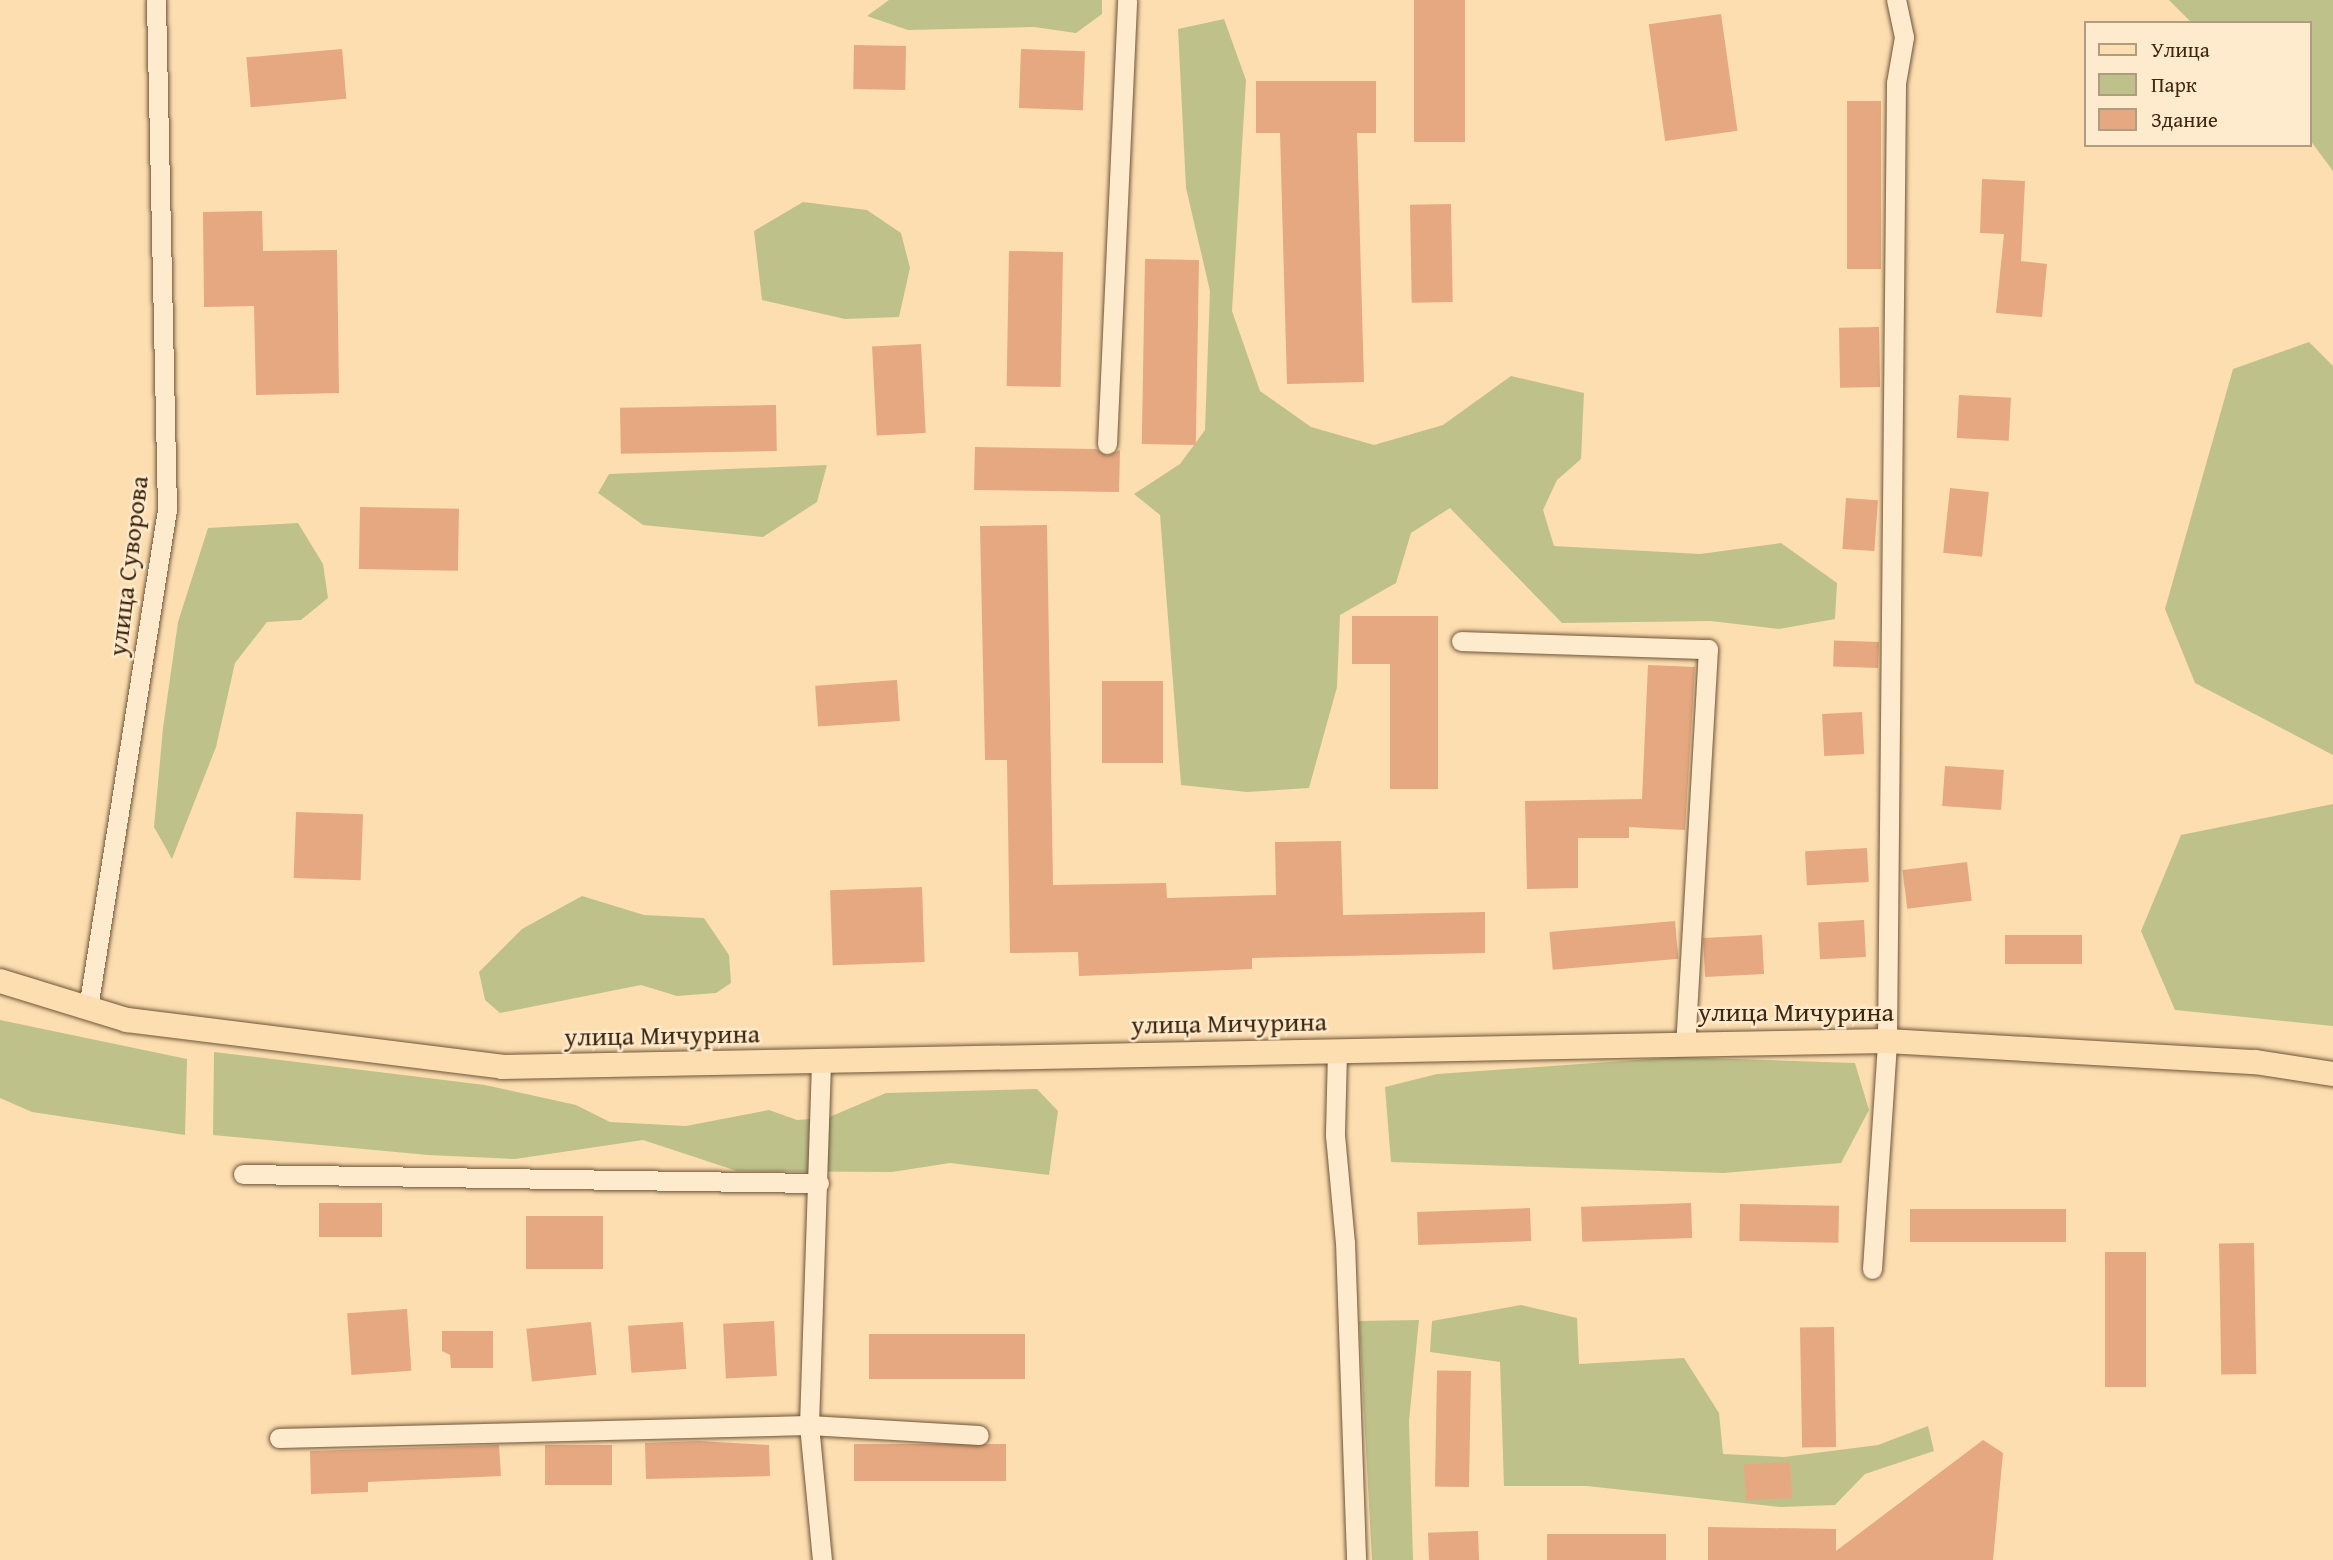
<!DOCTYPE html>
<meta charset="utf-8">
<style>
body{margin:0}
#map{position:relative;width:2333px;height:1560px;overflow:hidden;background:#fddeb0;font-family:"Gentium Book Plus",serif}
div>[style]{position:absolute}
.green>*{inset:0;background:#bfc18b}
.building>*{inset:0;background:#e5a880;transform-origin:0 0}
.roads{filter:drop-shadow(0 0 2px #6e5539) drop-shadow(0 0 2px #6e5539)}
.minor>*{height:19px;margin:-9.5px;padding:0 9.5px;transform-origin:9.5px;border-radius:9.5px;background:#feeacc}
.major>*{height:24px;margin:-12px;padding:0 12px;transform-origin:12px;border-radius:12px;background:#fddeb0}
span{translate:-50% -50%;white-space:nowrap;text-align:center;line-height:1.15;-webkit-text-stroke:5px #feeacc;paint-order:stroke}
.street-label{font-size:26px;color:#3f2711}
.legend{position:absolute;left:2084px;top:21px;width:228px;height:126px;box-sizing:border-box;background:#feeacc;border:2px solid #b29c81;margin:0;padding:9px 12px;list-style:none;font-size:21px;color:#3f2711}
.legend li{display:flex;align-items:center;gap:14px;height:35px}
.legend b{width:35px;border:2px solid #b29c81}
</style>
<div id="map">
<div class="green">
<i style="clip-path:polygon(889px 0,1102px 0,1102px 14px,1076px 33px,1034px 27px,908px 30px,867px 16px)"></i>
<i style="clip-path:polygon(2169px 0,2333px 0,2333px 171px,2310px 140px,2310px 23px,2192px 23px)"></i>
<i style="clip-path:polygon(1224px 19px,1246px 80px,1232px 311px,1260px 391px,1311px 427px,1374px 445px,1443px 425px,1511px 376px,1584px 393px,1581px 459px,1557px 480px,1543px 510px,1554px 546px,1700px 554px,1781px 543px,1837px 583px,1835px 619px,1779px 629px,1711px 621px,1562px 623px,1450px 508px,1411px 533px,1396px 583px,1340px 615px,1337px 687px,1309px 788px,1247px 792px,1181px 785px,1160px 515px,1134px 494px,1180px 464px,1205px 430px,1210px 291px,1186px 188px,1178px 29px)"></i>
<i style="clip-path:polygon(803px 202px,867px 210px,901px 233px,910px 268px,899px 317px,845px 319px,762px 300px,754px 231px)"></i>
<i style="clip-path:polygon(2309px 342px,2333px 366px,2333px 755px,2195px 683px,2165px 609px,2233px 369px)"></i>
<i style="clip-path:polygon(827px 465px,817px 502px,763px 537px,643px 525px,598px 493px,609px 474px)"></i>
<i style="clip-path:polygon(298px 523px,323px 564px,328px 598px,301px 620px,267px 622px,235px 663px,216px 747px,172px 859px,154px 827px,163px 728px,178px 622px,208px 528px)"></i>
<i style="clip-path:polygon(2333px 804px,2333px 1026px,2175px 1010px,2141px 931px,2181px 835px)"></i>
<i style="clip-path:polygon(582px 896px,644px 915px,704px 918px,729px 955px,731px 983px,716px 993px,677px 996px,641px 985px,500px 1013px,485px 1000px,479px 972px,522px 929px)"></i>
<i style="clip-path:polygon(0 1020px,187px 1059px,185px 1135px,32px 1112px,0 1098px)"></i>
<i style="clip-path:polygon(214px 1052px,485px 1085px,576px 1105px,610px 1122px,686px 1126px,769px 1110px,797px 1120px,827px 1118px,886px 1093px,1037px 1089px,1058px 1111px,1049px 1175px,950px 1163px,892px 1172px,737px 1171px,643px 1140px,515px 1159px,428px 1155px,213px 1135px)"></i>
<i style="clip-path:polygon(1679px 1057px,1855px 1063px,1869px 1110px,1841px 1163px,1723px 1173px,1391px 1162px,1385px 1087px,1437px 1074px)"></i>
<i style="clip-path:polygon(1521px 1305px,1577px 1318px,1579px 1364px,1684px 1358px,1719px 1413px,1723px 1454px,1784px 1457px,1878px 1445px,1928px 1426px,1934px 1451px,1865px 1474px,1835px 1505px,1781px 1507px,1587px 1486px,1504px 1486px,1500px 1362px,1430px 1352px,1432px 1321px)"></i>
<i style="clip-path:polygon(1419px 1320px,1409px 1421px,1413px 1560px,1372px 1560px,1359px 1321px)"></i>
</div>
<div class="building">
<i style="left:1414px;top:0;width:51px;height:142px"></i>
<i style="left:1721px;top:14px;width:118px;height:73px;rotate:82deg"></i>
<i style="left:854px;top:45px;width:52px;height:44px;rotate:1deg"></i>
<i style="left:342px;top:49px;width:50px;height:96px;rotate:85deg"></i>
<i style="left:1021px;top:49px;width:64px;height:59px;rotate:2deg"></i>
<i style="clip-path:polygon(1256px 81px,1376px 81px,1376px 133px,1357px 133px,1364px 382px,1287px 384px,1280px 133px,1256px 133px)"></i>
<i style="left:1881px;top:101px;width:168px;height:34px;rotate:90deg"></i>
<i style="clip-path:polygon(1982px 179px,2025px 181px,2021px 261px,2047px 264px,2042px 317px,1996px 313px,2004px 234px,1980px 233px)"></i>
<i style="left:1451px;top:204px;width:98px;height:41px;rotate:89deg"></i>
<i style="clip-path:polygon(262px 211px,263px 251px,337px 250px,339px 393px,256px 395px,254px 306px,204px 307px,203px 212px)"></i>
<i style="left:1009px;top:251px;width:54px;height:135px;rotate:1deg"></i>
<i style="left:1145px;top:259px;width:54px;height:185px;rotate:1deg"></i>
<i style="left:1879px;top:327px;width:60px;height:40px;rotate:89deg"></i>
<i style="left:921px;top:344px;width:89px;height:49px;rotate:87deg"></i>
<i style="left:1959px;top:395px;width:52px;height:43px;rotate:3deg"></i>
<i style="left:776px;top:405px;width:46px;height:156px;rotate:89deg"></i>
<i style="clip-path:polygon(975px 447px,1096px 449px,1107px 456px,1120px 450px,1119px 492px,974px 490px)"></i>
<i style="left:1950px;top:488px;width:39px;height:65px;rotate:6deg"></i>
<i style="left:1846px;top:498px;width:32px;height:51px;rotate:4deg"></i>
<i style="left:360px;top:507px;width:99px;height:62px;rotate:1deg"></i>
<i style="clip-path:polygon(1047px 525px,1053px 885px,1166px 883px,1167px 898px,1276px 895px,1275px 842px,1341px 841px,1343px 915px,1485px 912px,1485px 953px,1252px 958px,1252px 969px,1079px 976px,1078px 952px,1010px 953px,1007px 760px,985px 760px,980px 526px)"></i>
<i style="clip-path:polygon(1352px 616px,1438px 616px,1438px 789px,1390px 789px,1390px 664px,1352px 664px)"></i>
<i style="left:1879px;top:642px;width:26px;height:45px;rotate:92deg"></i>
<i style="clip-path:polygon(1648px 665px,1695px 667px,1685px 830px,1629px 827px,1629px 838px,1578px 838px,1578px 888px,1527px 889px,1525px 801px,1642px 799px)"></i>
<i style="left:897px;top:680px;width:41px;height:82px;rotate:86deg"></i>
<i style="left:1102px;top:681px;width:61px;height:82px"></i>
<i style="left:1862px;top:712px;width:42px;height:40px;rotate:87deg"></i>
<i style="left:1945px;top:766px;width:59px;height:40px;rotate:4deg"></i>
<i style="left:296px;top:812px;width:67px;height:66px;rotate:2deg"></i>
<i style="left:1867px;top:848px;width:34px;height:62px;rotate:87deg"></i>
<i style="left:1967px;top:862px;width:39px;height:65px;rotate:83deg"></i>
<i style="left:922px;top:887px;width:75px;height:92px;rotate:88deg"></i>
<i style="left:1864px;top:920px;width:37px;height:46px;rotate:87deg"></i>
<i style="left:1675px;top:921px;width:38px;height:126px;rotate:85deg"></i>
<i style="left:1762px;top:935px;width:39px;height:59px;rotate:87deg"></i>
<i style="left:2082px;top:935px;width:29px;height:77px;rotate:90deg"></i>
<i style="left:319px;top:1203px;width:63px;height:34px"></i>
<i style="left:1691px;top:1203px;width:35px;height:110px;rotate:88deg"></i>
<i style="left:1740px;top:1204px;width:99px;height:37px;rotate:1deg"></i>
<i style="left:1530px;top:1208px;width:33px;height:113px;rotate:88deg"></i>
<i style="left:1910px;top:1209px;width:156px;height:33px"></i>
<i style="left:526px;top:1216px;width:77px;height:53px"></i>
<i style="left:2254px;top:1243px;width:131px;height:35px;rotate:89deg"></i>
<i style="left:2105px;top:1252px;width:41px;height:135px"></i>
<i style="left:407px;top:1309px;width:62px;height:60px;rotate:86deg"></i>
<i style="left:774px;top:1321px;width:55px;height:51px;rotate:87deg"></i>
<i style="left:591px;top:1322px;width:53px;height:65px;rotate:84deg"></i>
<i style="left:683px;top:1322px;width:47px;height:55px;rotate:86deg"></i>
<i style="left:1834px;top:1327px;width:120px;height:34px;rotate:89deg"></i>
<i style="clip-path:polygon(442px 1331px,493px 1331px,493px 1368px,451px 1368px,450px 1355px,442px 1351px)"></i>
<i style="left:869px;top:1334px;width:156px;height:45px"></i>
<i style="left:1471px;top:1371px;width:116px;height:34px;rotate:91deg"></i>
<i style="clip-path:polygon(1983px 1440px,2003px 1453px,1993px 1560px,1708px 1560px,1708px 1527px,1836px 1529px,1836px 1551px)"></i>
<i style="clip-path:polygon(699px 1441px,769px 1445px,770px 1476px,646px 1479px,645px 1443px)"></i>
<i style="left:854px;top:1444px;width:152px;height:37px"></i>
<i style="clip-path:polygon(499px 1445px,501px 1476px,368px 1482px,368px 1492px,311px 1494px,310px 1451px)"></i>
<i style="left:545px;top:1445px;width:67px;height:40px"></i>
<i style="left:1790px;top:1462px;width:36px;height:46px;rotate:87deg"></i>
<i style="left:1478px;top:1531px;width:29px;height:50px;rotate:88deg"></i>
<i style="left:1547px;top:1534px;width:119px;height:26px"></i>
</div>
<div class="roads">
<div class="minor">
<i style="left:1107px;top:444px;width:444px;rotate:-87.4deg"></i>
<i style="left:1461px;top:641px;width:247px;rotate:1.9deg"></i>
<i style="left:1708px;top:649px;width:395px;rotate:93.3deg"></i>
<i style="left:88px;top:1008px;width:504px;rotate:-80.99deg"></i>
<i style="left:167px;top:510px;width:510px;rotate:-91.24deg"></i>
<i style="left:1337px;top:1051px;width:84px;rotate:91.4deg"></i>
<i style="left:1335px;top:1135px;width:107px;rotate:84.7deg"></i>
<i style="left:1345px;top:1242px;width:318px;rotate:88deg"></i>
<i style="left:821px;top:1063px;width:362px;rotate:91.9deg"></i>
<i style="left:809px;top:1425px;width:136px;rotate:84.5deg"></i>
<i style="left:243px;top:1174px;width:576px;rotate:0.9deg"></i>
<i style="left:1872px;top:1269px;width:228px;rotate:-86.2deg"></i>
<i style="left:1887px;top:1041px;width:958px;rotate:-89.46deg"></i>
<i style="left:1896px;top:83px;width:47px;rotate:-80.1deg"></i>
<i style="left:1904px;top:37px;width:38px;rotate:-102deg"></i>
<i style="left:279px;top:1438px;width:530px;rotate:-1.41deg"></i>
<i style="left:809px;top:1425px;width:170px;rotate:3.4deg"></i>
</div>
<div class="major">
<i style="left:0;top:981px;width:133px;rotate:17.1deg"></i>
<i style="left:127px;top:1020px;width:378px;rotate:7.1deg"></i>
<i style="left:502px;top:1067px;width:1385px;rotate:-1.08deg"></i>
<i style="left:1887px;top:1041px;width:369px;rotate:3.3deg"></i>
<i style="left:2255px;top:1062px;width:79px;rotate:8.7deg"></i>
</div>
</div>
<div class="street-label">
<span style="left:128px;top:566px;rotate:-83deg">улица Суворова</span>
<span style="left:1796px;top:1012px">улица Мичурина</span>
<span style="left:1229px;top:1023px;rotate:-1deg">улица Мичурина</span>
<span style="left:662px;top:1035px;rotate:-1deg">улица Мичурина</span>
</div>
<ul class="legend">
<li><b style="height:9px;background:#fddeb0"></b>Улица</li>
<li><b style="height:19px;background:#bfc18b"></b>Парк</li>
<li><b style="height:19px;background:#e5a880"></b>Здание</li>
</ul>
</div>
